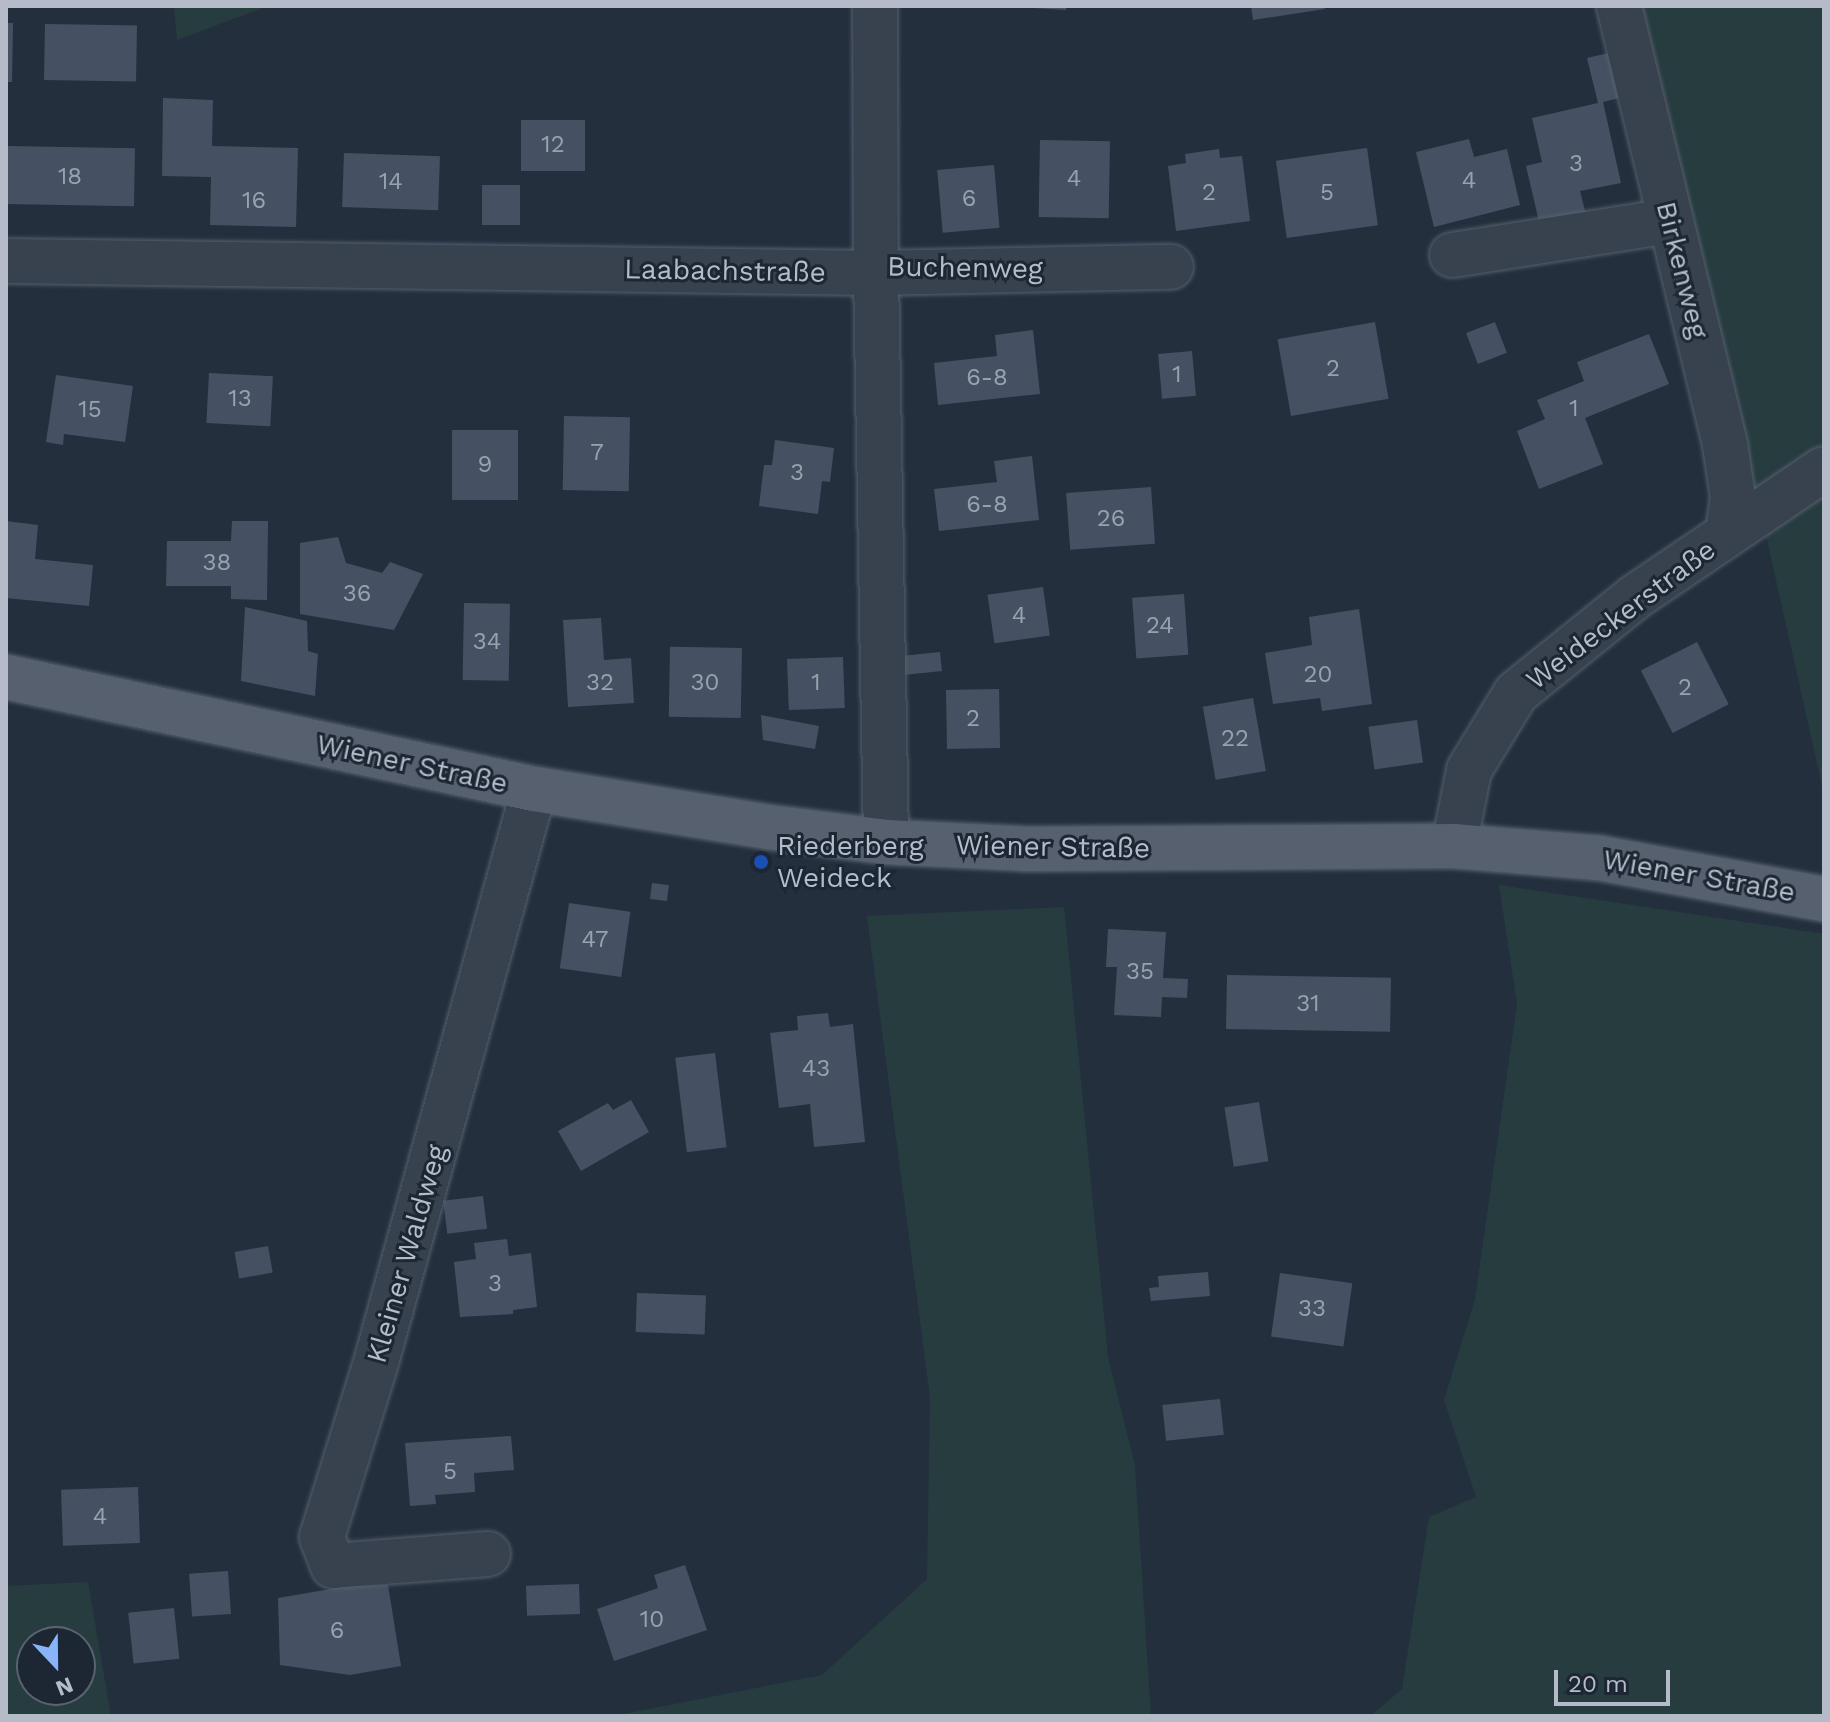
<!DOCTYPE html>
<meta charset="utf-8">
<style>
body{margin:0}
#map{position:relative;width:1830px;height:1722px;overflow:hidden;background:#242f3e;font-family:"Work Sans",sans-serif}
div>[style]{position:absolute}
.green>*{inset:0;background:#263c3f}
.building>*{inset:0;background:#455162;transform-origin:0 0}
.roads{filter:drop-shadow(0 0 2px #565f6c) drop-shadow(0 0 2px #565f6c)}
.minor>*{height:44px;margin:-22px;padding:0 22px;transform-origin:22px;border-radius:22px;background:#38414e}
.major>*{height:44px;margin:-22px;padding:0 22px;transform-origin:22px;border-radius:22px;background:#56606e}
.dots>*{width:22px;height:22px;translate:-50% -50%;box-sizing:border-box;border:4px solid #1d2633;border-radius:50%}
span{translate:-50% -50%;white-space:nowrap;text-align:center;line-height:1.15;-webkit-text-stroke:6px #1d2633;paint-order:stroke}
.number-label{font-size:24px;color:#98a1af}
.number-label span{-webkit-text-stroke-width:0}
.street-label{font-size:28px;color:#b4bcc9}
.poi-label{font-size:28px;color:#b4bcc9}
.left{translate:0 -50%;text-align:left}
.frame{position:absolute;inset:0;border:8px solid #b4bcc9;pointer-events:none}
.north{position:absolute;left:16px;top:1626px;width:80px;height:80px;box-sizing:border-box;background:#1d2633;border:2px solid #59626f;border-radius:50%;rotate:158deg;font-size:22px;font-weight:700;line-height:32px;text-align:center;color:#b4bcc9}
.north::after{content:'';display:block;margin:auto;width:28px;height:36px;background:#8ab4f8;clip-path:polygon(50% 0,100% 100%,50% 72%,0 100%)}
.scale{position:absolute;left:1554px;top:1670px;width:116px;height:36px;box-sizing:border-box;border:4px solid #b4bcc9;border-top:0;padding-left:10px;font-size:24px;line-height:28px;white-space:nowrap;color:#b4bcc9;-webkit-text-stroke:6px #1d2633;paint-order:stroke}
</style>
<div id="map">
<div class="green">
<i style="clip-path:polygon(174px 6px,268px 6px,177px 40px)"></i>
<i style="clip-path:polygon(1636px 6px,1824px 6px,1824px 794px,1756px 491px,1681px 207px)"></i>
<i style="clip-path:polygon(1499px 885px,1824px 934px,1824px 1716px,1370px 1716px,1402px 1689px,1429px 1517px,1476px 1497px,1444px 1400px,1475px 1299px,1517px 1004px)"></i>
<i style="clip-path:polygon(1064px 907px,1108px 1357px,1135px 1466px,1151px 1716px,613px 1716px,822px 1675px,927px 1579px,930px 1398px,867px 916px)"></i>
<i style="clip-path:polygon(evenodd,88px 1582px,111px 1716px,6px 1716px,6px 1586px,88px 1582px,80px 1642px,80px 1690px,32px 1690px,32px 1642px,80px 1642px)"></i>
</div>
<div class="building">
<i style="clip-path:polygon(1033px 6px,1067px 6px,1066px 10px,1033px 8px)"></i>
<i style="clip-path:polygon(1251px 6px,1324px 6px,1325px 9px,1253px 20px)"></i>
<i style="clip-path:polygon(6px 23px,13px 23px,12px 82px,6px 82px)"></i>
<i style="left:45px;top:24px;width:92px;height:56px;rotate:1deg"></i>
<i style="clip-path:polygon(1613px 52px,1623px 97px,1603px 102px,1621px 183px,1580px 191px,1586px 215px,1540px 226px,1526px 166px,1542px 162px,1532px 118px,1598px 103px,1587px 58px)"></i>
<i style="clip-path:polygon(163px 98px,213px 100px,212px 146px,298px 148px,296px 227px,210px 225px,211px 177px,162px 176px)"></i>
<i style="left:521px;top:120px;width:64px;height:51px"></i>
<i style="clip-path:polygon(1469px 139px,1474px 157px,1507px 149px,1520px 205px,1434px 227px,1416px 152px)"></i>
<i style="left:1040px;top:140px;width:70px;height:77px;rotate:1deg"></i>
<i style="left:6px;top:146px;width:129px;height:58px;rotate:1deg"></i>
<i style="left:1367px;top:148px;width:78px;height:92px;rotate:82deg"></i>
<i style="clip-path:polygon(1219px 149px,1220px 158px,1242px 156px,1250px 221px,1176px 231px,1168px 166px,1186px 163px,1185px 154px)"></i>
<i style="left:344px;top:153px;width:96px;height:54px;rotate:2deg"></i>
<i style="left:994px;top:165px;width:63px;height:57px;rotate:85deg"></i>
<i style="left:482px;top:185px;width:38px;height:40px"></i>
<i style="left:1375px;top:322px;width:78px;height:99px;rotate:80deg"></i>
<i style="left:1495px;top:322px;width:33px;height:31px;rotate:69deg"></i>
<i style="clip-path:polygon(1033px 330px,1040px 394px,938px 405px,934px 363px,997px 356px,995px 335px)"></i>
<i style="clip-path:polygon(1649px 334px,1669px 384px,1585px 418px,1603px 464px,1539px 489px,1517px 431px,1545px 419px,1537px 400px,1584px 381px,1577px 362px)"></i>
<i style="left:1192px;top:351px;width:45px;height:34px;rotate:85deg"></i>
<i style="left:209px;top:373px;width:64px;height:50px;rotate:3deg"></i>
<i style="clip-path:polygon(56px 375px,133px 386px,125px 442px,64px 434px,63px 445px,46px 442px)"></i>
<i style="left:564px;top:416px;width:66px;height:74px;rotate:1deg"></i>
<i style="left:452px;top:430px;width:66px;height:70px"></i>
<i style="clip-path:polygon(775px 440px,834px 448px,830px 482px,822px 481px,818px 514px,759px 506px,764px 465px,772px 465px)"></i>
<i style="clip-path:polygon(1032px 456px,1039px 520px,939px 531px,934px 489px,997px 482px,994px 461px)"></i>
<i style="left:1151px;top:487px;width:57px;height:85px;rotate:86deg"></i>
<i style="clip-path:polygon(6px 521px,38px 525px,35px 559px,93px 565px,89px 606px,6px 598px)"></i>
<i style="clip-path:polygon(232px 521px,268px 521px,267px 600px,231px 599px,231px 586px,166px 586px,167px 541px,231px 541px)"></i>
<i style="clip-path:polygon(338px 537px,346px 563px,382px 573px,390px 562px,423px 574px,394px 630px,300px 614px,300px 543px)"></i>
<i style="left:1043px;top:587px;width:49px;height:56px;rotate:82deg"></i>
<i style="left:1184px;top:594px;width:61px;height:52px;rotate:86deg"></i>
<i style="left:464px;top:603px;width:46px;height:77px;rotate:1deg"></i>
<i style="clip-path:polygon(245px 607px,307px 621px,308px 651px,318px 654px,315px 696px,241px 681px)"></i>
<i style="clip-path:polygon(1359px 609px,1372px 704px,1322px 711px,1320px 698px,1273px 704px,1265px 653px,1312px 645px,1309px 617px)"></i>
<i style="clip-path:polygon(601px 618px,604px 660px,631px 658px,634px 703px,568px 707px,563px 620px)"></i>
<i style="left:1697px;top:642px;width:70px;height:63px;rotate:63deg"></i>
<i style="left:742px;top:648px;width:70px;height:72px;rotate:91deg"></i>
<i style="left:940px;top:652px;width:19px;height:39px;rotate:84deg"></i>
<i style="left:843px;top:657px;width:51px;height:56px;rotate:88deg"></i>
<i style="left:999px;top:689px;width:59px;height:53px;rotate:89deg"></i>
<i style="left:1253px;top:698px;width:74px;height:51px;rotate:80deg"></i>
<i style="clip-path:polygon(761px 715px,819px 726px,815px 749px,763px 740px)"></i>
<i style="left:1417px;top:720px;width:43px;height:49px;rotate:82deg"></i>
<i style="left:652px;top:883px;width:17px;height:16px;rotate:7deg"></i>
<i style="left:569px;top:903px;width:62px;height:66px;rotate:8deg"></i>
<i style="clip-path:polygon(1108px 929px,1166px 932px,1163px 978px,1188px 979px,1187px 998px,1162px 997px,1161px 1017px,1114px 1015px,1117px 967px,1106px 967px)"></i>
<i style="left:1227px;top:975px;width:164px;height:54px;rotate:1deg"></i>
<i style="clip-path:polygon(828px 1013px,830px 1027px,853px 1024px,865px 1142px,814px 1147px,810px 1104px,779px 1108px,770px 1033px,798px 1030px,797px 1016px)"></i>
<i style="left:715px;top:1053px;width:95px;height:40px;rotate:83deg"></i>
<i style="clip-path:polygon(631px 1100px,649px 1132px,581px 1171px,558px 1131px,608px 1103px,613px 1110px)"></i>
<i style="left:1259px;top:1102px;width:60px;height:35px;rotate:81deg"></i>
<i style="left:483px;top:1196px;width:33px;height:40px;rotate:83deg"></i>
<i style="clip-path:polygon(507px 1239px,509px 1256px,531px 1253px,537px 1307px,513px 1310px,513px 1314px,460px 1317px,454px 1262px,476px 1259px,474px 1243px)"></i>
<i style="left:268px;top:1246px;width:27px;height:34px;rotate:80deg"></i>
<i style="clip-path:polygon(1208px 1272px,1210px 1296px,1151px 1301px,1149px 1288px,1159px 1287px,1158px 1276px)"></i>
<i style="left:1280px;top:1273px;width:73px;height:64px;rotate:8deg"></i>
<i style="left:637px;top:1293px;width:69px;height:39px;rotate:2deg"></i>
<i style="left:1220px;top:1399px;width:36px;height:58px;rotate:84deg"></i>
<i style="clip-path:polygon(511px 1436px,514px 1470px,474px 1473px,475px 1492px,435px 1495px,436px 1504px,410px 1506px,405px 1443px)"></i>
<i style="left:138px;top:1487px;width:56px;height:77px;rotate:88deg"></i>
<i style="clip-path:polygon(685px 1565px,707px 1630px,614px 1661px,597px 1609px,658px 1588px,654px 1575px)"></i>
<i style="left:228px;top:1571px;width:43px;height:39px;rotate:86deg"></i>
<i style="left:579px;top:1584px;width:30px;height:53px;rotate:88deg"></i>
<i style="clip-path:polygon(388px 1585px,401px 1666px,350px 1675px,280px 1665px,278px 1598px,348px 1586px)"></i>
<i style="left:174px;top:1608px;width:51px;height:46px;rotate:84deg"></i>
</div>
<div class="roads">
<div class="minor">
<i style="left:875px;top:6px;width:267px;rotate:89.8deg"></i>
<i style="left:876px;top:273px;width:295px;rotate:-1.2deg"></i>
<i style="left:1619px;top:6px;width:452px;rotate:76.4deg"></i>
<i style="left:1725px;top:445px;width:53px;rotate:81.3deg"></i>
<i style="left:1733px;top:497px;width:37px;rotate:98deg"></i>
<i style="left:1452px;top:255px;width:221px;rotate:-8.9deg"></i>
<i style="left:6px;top:261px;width:870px;rotate:0.79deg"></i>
<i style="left:876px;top:273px;width:569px;rotate:88.99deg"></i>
<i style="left:1454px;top:846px;width:77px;rotate:-78.8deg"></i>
<i style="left:1469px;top:770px;width:90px;rotate:-58.6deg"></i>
<i style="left:1516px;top:693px;width:153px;rotate:-38.9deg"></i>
<i style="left:1635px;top:597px;width:228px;rotate:-34.1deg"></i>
<i style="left:488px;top:1554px;width:155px;rotate:175.6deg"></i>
<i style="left:333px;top:1566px;width:31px;rotate:-111deg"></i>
<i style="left:322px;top:1537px;width:186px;rotate:-72.8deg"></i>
<i style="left:377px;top:1359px;width:591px;rotate:-74.6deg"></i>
</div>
<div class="major">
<i style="left:6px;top:677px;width:540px;rotate:11.98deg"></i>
<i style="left:534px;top:789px;width:237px;rotate:9.2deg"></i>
<i style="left:768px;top:827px;width:119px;rotate:7.2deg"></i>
<i style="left:886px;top:842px;width:143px;rotate:2.8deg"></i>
<i style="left:1029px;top:849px;width:425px;rotate:-0.4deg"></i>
<i style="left:1454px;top:846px;width:146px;rotate:4.7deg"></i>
<i style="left:1600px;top:858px;width:228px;rotate:10.4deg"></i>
</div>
</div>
<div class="dots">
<i style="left:761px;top:862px;background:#1a4fb4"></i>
</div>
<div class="number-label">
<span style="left:553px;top:145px">12</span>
<span style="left:1576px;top:164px">3</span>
<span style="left:70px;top:177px">18</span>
<span style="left:1074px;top:179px">4</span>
<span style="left:1469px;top:181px">4</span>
<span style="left:391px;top:182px">14</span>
<span style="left:1209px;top:193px">2</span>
<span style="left:1327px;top:193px">5</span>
<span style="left:969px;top:199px">6</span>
<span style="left:254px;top:201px">16</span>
<span style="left:1333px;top:369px">2</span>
<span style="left:1177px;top:375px">1</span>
<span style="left:987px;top:378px">6-8</span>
<span style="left:240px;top:399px">13</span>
<span style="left:1574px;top:409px">1</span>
<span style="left:90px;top:410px">15</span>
<span style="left:597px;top:453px">7</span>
<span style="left:485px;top:465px">9</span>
<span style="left:797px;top:473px">3</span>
<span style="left:987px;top:505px">6-8</span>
<span style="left:1111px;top:519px">26</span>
<span style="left:217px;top:563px">38</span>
<span style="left:357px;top:594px">36</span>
<span style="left:1019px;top:616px">4</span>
<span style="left:1160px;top:626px">24</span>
<span style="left:487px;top:642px">34</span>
<span style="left:1318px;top:675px">20</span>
<span style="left:600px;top:683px">32</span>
<span style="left:705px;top:683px">30</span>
<span style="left:816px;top:683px">1</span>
<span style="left:1685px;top:688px">2</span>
<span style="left:973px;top:719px">2</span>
<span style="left:1235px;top:739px">22</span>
<span style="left:595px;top:940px">47</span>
<span style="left:1140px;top:972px">35</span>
<span style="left:1308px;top:1004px">31</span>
<span style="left:816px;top:1069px">43</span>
<span style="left:495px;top:1284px">3</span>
<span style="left:1312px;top:1309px">33</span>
<span style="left:450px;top:1472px">5</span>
<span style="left:100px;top:1517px">4</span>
<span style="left:652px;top:1620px">10</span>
<span style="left:337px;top:1631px">6</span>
</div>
<div class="street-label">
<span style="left:965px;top:268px;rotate:1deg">Buchenweg</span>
<span style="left:1682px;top:270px;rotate:76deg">Birkenweg</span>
<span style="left:725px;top:271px;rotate:1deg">Laabachstraße</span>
<span style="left:1621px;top:615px;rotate:-37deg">Weideckerstraße</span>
<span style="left:412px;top:764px;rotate:12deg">Wiener Straße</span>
<span style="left:1053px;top:847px;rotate:1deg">Wiener Straße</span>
<span style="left:1699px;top:876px;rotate:10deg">Wiener Straße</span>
<span style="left:407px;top:1254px;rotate:-74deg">Kleiner Waldweg</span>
</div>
<div class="poi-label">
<span class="left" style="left:777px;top:862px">Riederberg<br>Weideck</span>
</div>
<div class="frame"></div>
<div class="north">N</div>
<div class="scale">20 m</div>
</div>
